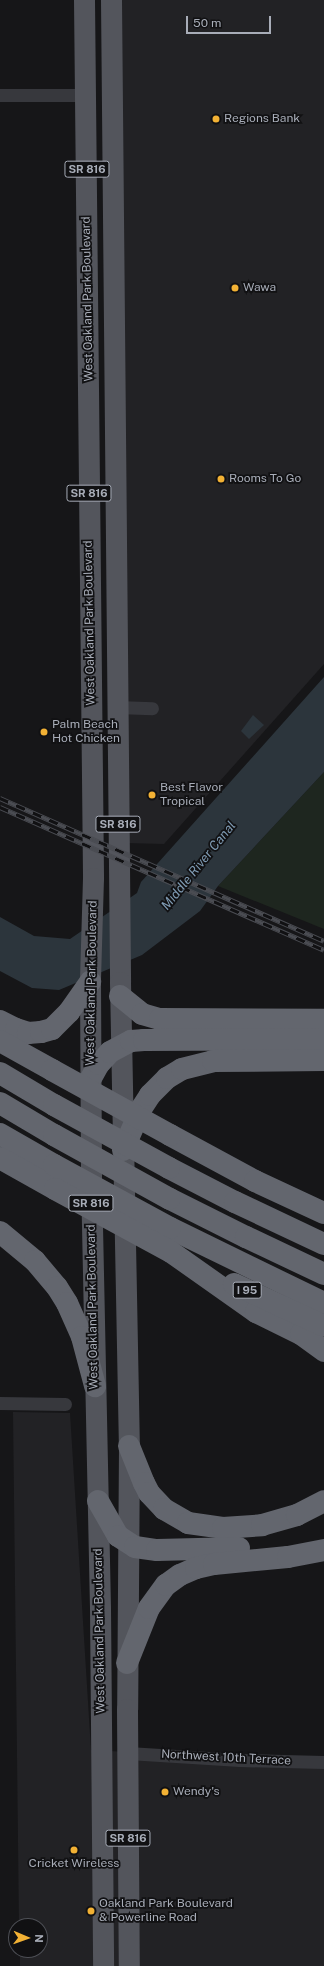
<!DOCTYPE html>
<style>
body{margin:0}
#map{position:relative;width:324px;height:1966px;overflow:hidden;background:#161618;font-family:"Public Sans",sans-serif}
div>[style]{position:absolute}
.built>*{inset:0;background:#222225}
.green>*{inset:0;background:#1e261f}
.water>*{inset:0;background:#2c353c}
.street>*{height:13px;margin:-6.5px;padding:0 6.5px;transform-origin:6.5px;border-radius:6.5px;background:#37383d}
.primary>*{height:21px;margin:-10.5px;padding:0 10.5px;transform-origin:10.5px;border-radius:10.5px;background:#53555c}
.highway>*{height:22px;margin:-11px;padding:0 11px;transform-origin:11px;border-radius:11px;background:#63666e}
.rail>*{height:4.5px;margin-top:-2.25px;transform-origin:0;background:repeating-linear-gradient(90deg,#111113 0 9px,#4a4c52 0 18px);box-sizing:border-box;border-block:1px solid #4a4c52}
.highway-bridge>*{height:22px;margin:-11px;padding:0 11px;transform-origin:11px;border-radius:11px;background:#63666e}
.dots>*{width:11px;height:11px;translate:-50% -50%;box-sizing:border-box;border:2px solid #111113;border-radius:50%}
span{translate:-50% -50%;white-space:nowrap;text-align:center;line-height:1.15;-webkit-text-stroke:3.5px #111113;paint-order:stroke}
.shield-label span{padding:1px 3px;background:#111113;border:1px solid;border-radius:3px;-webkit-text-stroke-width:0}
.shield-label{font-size:11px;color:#a8adb8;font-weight:700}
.poi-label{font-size:12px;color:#a8adb8}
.left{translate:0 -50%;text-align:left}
.street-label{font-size:12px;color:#a8adb8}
.water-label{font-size:13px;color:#7f9bb3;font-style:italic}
.north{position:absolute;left:8px;top:1918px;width:40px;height:40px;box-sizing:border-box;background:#111113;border:1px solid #4d4f55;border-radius:50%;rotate:92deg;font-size:11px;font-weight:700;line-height:16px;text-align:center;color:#a8adb8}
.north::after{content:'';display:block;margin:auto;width:14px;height:18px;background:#f2b134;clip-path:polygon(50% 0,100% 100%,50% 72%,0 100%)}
.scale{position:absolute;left:186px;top:16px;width:85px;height:18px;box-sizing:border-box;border:2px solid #a8adb8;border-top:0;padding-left:5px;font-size:12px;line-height:14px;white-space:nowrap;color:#a8adb8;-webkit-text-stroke:3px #111113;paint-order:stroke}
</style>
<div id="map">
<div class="built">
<i style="clip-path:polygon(120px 0,324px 0,324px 664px,164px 844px,126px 843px)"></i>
<i style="clip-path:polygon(13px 1412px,70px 1413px,91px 1750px,324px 1763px,324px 1966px,20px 1966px,20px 1950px,40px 1950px,40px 1926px,19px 1926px)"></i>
</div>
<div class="green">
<i style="clip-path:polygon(324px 772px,324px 929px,218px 886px)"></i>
</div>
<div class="water">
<i style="clip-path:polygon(324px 677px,324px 772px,218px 886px,200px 911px,142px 955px,59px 990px,32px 988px,0 971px,0 917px,34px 936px,70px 939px,137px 893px,141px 882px)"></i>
<i style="clip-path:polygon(253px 715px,264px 725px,249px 739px,241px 731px)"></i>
</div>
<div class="street">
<i style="left:0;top:95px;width:86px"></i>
<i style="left:117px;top:707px;width:35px;rotate:2deg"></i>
<i style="left:0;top:1403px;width:65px;rotate:0.9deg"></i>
<i style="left:128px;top:1753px;width:112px;rotate:3.6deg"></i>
<i style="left:240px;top:1760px;width:84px;rotate:1.4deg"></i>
</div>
<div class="primary">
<i style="left:84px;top:0;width:878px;rotate:89.41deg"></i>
<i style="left:93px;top:878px;width:104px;rotate:91.7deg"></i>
<i style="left:90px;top:982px;width:196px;rotate:89.7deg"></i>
<i style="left:91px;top:1178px;width:430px;rotate:88.8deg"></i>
<i style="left:100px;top:1608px;width:358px;rotate:89.5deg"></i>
<i style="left:111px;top:0;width:982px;rotate:89.47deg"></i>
<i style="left:120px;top:982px;width:464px;rotate:88.9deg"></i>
<i style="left:129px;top:1446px;width:263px;rotate:90.4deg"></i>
<i style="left:127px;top:1709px;width:257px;rotate:89.6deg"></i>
</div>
<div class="highway">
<i style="left:120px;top:996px;width:28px;rotate:39deg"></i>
<i style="left:142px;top:1014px;width:19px;rotate:16deg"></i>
<i style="left:160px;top:1019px;width:164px;rotate:0.3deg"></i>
<i style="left:0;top:1021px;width:18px;rotate:27deg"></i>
<i style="left:16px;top:1029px;width:13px;rotate:18deg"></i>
<i style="left:28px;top:1033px;width:13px;rotate:-4deg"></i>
<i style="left:41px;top:1032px;width:11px;rotate:-15deg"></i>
<i style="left:52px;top:1029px;width:24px;rotate:-45deg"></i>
<i style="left:69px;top:1012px;width:37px;rotate:-55deg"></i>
<i style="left:0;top:1041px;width:60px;rotate:29.1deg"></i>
<i style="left:0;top:1073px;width:63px;rotate:30.7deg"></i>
<i style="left:90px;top:1080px;width:18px;rotate:-61deg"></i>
<i style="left:99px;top:1064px;width:16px;rotate:-47deg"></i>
<i style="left:110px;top:1052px;width:24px;rotate:-28deg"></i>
<i style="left:131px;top:1041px;width:13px;rotate:-4deg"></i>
<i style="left:144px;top:1040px;width:180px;rotate:-0.3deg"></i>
<i style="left:0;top:1103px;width:63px;rotate:30.7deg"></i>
<i style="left:0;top:1134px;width:62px;rotate:29.9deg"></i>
<i style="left:170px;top:1135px;width:97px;rotate:28.4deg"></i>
<i style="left:255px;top:1181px;width:76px;rotate:24.9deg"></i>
<i style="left:123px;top:1150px;width:45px;rotate:-66.3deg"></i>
<i style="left:141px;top:1109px;width:17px;rotate:-57deg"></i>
<i style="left:150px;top:1095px;width:24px;rotate:-45deg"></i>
<i style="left:167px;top:1078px;width:17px;rotate:-31deg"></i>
<i style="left:182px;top:1069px;width:32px;rotate:-14deg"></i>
<i style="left:213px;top:1061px;width:111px;rotate:-0.5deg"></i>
<i style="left:0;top:1158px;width:63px;rotate:29.4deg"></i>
<i style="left:169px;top:1168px;width:74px;rotate:27.3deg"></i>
<i style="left:235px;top:1202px;width:98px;rotate:25.3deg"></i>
<i style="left:170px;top:1199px;width:85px;rotate:26.6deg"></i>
<i style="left:246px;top:1237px;width:86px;rotate:25.4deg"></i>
<i style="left:170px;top:1228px;width:171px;rotate:26deg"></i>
<i style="left:0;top:1232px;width:45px;rotate:39.6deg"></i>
<i style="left:35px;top:1261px;width:34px;rotate:50deg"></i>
<i style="left:57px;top:1287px;width:19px;rotate:58deg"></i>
<i style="left:67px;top:1303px;width:37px;rotate:66deg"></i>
<i style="left:82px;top:1337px;width:51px;rotate:75.1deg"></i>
<i style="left:171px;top:1252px;width:104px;rotate:35.2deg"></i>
<i style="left:256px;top:1312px;width:50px;rotate:26.1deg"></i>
<i style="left:301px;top:1334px;width:29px;rotate:36deg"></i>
<i style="left:234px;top:1284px;width:99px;rotate:25deg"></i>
<i style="left:129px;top:1446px;width:40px;rotate:68deg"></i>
<i style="left:144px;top:1483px;width:11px;rotate:63deg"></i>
<i style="left:149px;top:1493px;width:22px;rotate:47deg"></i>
<i style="left:164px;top:1509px;width:28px;rotate:30deg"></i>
<i style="left:188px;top:1523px;width:35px;rotate:8deg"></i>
<i style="left:223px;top:1528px;width:39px;rotate:-4deg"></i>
<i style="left:262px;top:1525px;width:36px;rotate:-16deg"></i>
<i style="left:297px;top:1515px;width:30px;rotate:-27deg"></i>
<i style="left:98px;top:1501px;width:40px;rotate:60.3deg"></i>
<i style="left:118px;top:1536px;width:20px;rotate:33deg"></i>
<i style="left:135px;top:1547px;width:22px;rotate:8deg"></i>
<i style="left:157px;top:1550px;width:82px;rotate:-1.4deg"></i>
<i style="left:127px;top:1663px;width:59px;rotate:-68.2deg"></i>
<i style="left:149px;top:1608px;width:29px;rotate:-54deg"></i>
<i style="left:166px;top:1585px;width:17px;rotate:-36deg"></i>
<i style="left:180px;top:1575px;width:17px;rotate:-24deg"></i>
<i style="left:196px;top:1568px;width:18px;rotate:-13deg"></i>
<i style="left:214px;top:1564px;width:74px;rotate:-5.4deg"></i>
<i style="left:288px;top:1557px;width:37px;rotate:-11deg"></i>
</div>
<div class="rail">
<i style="left:0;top:798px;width:354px;rotate:23.8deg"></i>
<i style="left:0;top:807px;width:354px;rotate:23.8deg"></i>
</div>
<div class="highway-bridge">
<i style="left:52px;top:1070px;width:135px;rotate:28.8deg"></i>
<i style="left:54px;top:1105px;width:131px;rotate:28.7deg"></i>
<i style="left:54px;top:1135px;width:132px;rotate:28.9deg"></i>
<i style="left:54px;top:1165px;width:132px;rotate:28.5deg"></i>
<i style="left:55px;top:1189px;width:132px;rotate:28.5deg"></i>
</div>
<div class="dots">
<i style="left:216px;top:119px;background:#f2b134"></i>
<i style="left:235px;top:288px;background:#f2b134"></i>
<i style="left:221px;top:479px;background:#f2b134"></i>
<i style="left:44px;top:732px;background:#f2b134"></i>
<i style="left:152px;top:795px;background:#f2b134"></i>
<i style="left:165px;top:1792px;background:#f2b134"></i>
<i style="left:74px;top:1850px;background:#f2b134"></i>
<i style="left:91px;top:1911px;background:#f2b134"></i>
</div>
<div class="shield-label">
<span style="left:87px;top:169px">SR 816</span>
<span style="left:89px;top:493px">SR 816</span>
<span style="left:118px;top:824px">SR 816</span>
<span style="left:91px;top:1203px">SR 816</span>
<span style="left:247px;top:1290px">I 95</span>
<span style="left:128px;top:1838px">SR 816</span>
</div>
<div class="poi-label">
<span class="left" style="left:224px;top:119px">Regions Bank</span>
<span class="left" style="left:243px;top:288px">Wawa</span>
<span class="left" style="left:229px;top:479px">Rooms To Go</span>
<span class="left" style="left:52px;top:732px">Palm Beach<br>Hot Chicken</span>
<span class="left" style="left:160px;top:795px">Best Flavor<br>Tropical</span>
<span class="left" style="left:173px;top:1792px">Wendy's</span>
<span style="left:74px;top:1864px">Cricket Wireless</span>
<span class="left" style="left:99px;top:1911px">Oakland Park Boulevard<br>&amp; Powerline Road</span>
</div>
<div class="street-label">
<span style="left:88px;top:299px;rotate:-91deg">West Oakland Park Boulevard</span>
<span style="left:90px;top:623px;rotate:-91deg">West Oakland Park Boulevard</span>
<span style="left:92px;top:983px;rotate:-89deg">West Oakland Park Boulevard</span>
<span style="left:93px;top:1307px;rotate:-91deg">West Oakland Park Boulevard</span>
<span style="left:100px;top:1631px;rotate:-91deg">West Oakland Park Boulevard</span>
<span style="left:226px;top:1758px;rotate:3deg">Northwest 10th Terrace</span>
</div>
<div class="water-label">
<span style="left:199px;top:866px;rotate:-51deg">Middle River Canal</span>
</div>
<div class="north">N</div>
<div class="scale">50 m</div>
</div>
